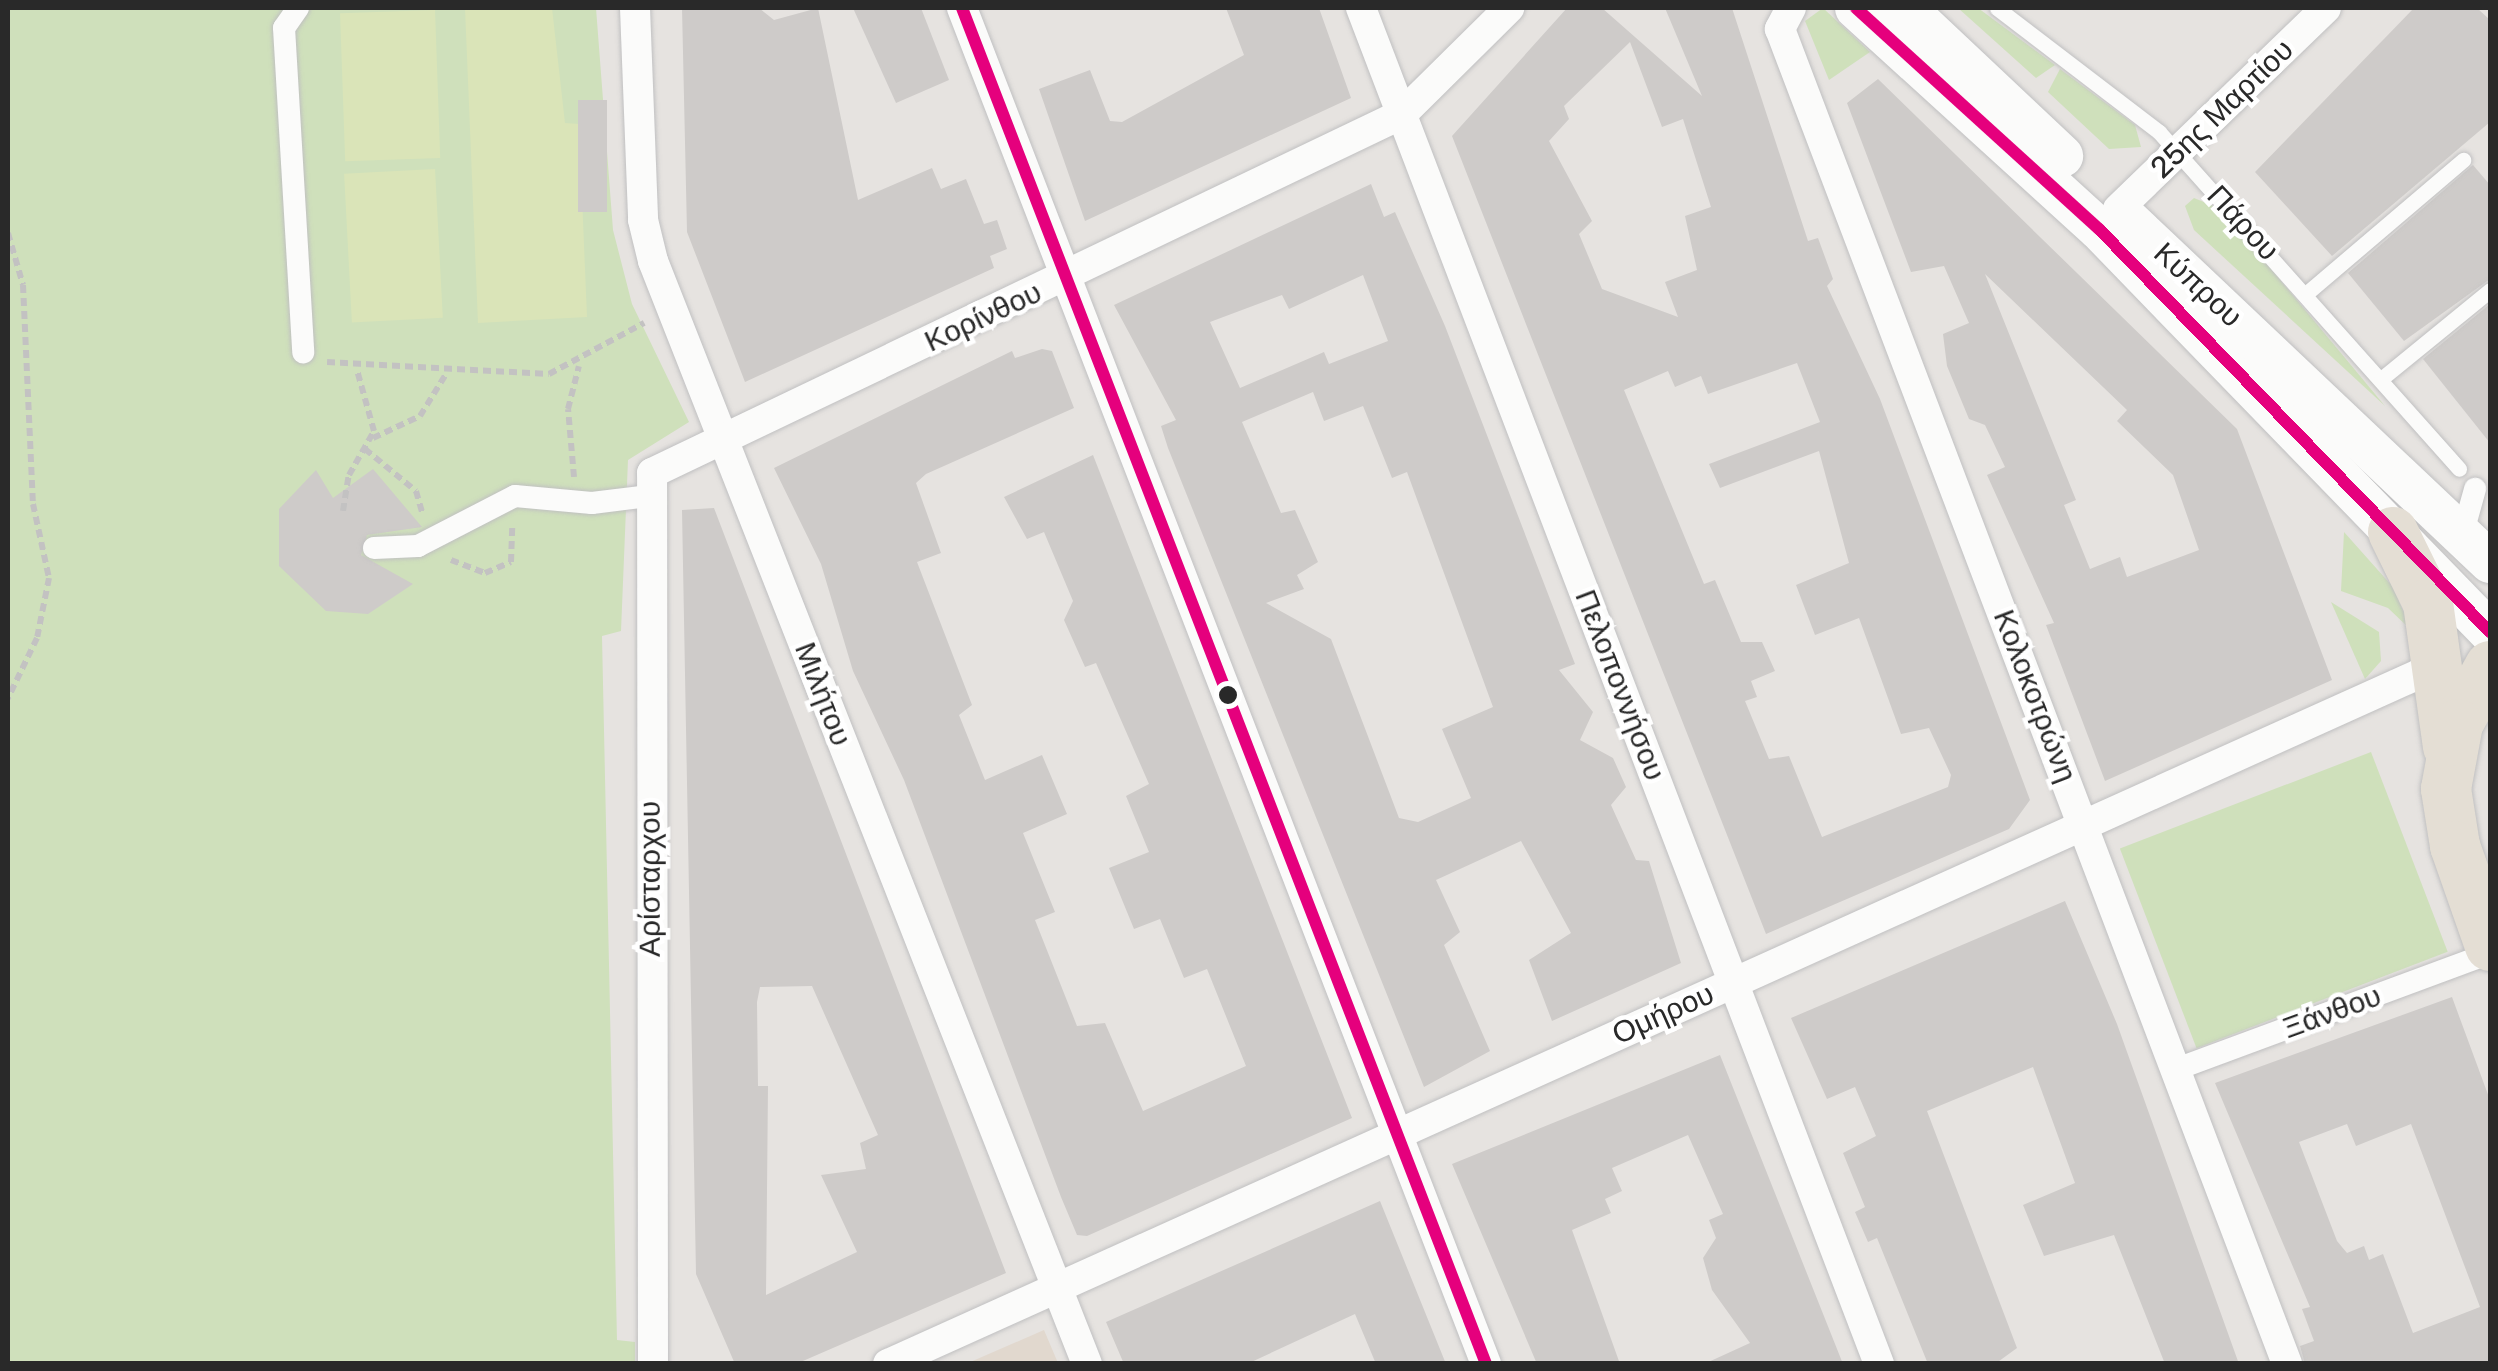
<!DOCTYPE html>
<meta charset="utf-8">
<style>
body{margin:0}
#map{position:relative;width:2498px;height:1371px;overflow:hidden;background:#e6e3e0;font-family:Rubik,sans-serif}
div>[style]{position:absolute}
.education>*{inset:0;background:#e1d8ce}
.green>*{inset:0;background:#cfe0bb;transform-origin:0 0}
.pitch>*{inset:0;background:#dae4b8;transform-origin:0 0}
.building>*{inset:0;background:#cecbc9;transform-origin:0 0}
.path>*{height:6px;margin-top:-3px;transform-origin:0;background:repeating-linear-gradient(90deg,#c3c2c2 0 8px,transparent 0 13px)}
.roads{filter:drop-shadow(0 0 2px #c0c0c1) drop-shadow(0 0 2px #c0c0c1)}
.service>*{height:15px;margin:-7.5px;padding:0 7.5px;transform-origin:7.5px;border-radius:7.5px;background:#fbfbfa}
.pedestrian>*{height:22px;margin:-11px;padding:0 11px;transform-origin:11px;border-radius:11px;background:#fbfbfa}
.minor>*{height:30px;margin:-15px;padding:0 15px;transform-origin:15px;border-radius:15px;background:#fbfbfa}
.secondary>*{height:42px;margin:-21px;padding:0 21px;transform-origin:21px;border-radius:21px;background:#fbfbfa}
.primary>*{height:50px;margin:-25px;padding:0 25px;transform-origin:25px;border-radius:25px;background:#e4ded4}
.bus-1>*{height:12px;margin:-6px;padding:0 6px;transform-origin:6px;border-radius:6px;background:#e5007d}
.dots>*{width:28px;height:28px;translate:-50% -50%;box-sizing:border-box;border:5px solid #fff;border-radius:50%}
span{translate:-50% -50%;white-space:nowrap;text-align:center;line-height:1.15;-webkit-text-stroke:9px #fff;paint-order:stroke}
.street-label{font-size:30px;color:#292929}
.frame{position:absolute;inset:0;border:10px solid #292929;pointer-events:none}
</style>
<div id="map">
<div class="education">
<i style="clip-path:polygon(1044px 1330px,1058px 1363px,968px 1363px)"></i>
</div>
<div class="green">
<i style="clip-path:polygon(8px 8px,596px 8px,613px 230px,632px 304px,689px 422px,628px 460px,621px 631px,602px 636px,617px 1340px,635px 1342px,635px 1363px,8px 1364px)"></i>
<i style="clip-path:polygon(1823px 8px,1870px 52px,1829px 80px,1805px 21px)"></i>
<i style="clip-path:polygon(1958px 8px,1978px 8px,2055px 65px,2036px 78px)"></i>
<i style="clip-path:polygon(2060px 69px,2135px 125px,2141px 147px,2109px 149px,2048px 92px)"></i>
<i style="clip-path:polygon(2194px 198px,2221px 209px,2385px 406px,2194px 230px,2185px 206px)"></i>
<i style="clip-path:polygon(2344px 532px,2393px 587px,2411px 630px,2388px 608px,2341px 591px)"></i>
<i style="clip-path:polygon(2331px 602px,2379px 632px,2381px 661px,2365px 679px)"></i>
<i style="left:2371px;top:752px;width:214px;height:269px;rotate:69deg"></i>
</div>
<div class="pitch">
<i style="clip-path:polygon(465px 8px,552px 8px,565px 123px,579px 124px,587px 317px,478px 323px)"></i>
<i style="left:435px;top:10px;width:148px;height:95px;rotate:88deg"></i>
<i style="left:435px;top:169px;width:149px;height:91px;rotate:87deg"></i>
</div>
<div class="building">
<i style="clip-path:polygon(682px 8px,759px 8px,774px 20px,818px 8px,858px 200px,932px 168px,941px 189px,966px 179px,984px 224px,997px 220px,1007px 249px,990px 256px,994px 268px,745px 382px,687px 232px)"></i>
<i style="clip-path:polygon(853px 8px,921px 8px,949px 80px,896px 103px)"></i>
<i style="clip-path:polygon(1226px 8px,1319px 8px,1351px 98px,1085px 221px,1039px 89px,1090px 70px,1110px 121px,1122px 122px,1244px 55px)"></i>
<i style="clip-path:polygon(evenodd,1567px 8px,1602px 8px,1702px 96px,1665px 8px,1732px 8px,1808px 241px,1818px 238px,1833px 279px,1827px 286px,1880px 399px,2030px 800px,2009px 829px,1766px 934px,1452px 136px,1567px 8px,1630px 42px,1662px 127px,1683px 119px,1711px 207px,1685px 216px,1697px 270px,1665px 282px,1678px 317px,1602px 289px,1579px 234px,1592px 221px,1549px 141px,1569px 119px,1564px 106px,1630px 42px,1567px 8px,1797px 363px,1820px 422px,1709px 464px,1720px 488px,1819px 451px,1849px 563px,1796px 585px,1815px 635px,1859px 618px,1901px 734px,1929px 728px,1951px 775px,1948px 787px,1822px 837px,1789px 756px,1769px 759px,1745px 701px,1757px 697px,1751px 681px,1775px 671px,1762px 642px,1741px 642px,1715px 580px,1704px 584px,1624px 390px,1668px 371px,1675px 387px,1701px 376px,1708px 394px,1797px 363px)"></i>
<i style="clip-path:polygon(2414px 8px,2477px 8px,2490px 20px,2490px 122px,2332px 256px,2255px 172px)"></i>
<i style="clip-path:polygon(evenodd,1878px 79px,2237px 429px,2332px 680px,2105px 781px,2046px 625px,2054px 623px,1987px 475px,2005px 467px,1985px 425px,1969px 419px,1947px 366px,1943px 334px,1969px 323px,1944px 266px,1911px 272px,1847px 103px,1878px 79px,1985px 274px,2127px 410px,2117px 421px,2173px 475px,2199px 550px,2127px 577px,2120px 557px,2090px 569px,2064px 505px,2076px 500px,1985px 274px)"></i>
<i style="left:578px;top:100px;width:29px;height:112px"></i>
<i style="clip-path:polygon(2473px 165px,2490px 185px,2490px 279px,2404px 341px,2348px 273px)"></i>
<i style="clip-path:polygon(evenodd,1371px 184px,1384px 217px,1395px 212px,1445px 326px,1575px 664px,1559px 670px,1593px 712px,1580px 740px,1613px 758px,1626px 787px,1611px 805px,1636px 860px,1649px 861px,1681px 963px,1552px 1021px,1529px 960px,1571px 933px,1521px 841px,1436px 880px,1460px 932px,1444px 945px,1490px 1051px,1424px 1087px,1168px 448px,1161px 426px,1176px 420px,1114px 305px,1371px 184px,1363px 275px,1388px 341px,1329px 364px,1324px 352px,1240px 388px,1210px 322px,1282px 295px,1289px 309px,1363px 275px,1371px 184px,1313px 392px,1324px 421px,1363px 406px,1392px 478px,1407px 472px,1493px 707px,1442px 729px,1471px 798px,1418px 822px,1399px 818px,1331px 639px,1266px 603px,1304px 589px,1297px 575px,1318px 562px,1295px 510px,1281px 513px,1242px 422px,1313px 392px)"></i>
<i style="clip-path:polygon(2490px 304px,2490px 443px,2423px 359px)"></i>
<i style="clip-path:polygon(1042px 349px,1052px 351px,1074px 408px,926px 474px,916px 483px,941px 553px,917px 562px,972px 705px,959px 715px,985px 780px,1042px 755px,1067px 814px,1023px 833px,1055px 912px,1035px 920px,1077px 1026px,1105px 1023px,1143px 1111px,1246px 1066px,1207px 969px,1184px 978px,1160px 919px,1134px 929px,1109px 868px,1149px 852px,1126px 796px,1149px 784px,1096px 663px,1085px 667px,1064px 620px,1073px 601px,1044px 532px,1027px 539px,1004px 497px,1093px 455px,1352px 1118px,1087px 1236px,1077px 1235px,1061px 1197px,904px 780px,853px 671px,821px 564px,774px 468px,1012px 351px,1015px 358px)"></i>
<i style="clip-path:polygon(373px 469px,422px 527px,367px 535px,361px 555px,413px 584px,368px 614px,326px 611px,279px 566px,279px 509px,316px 470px,333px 498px)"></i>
<i style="clip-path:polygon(evenodd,714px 508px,1006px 1273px,796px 1364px,735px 1364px,696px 1274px,682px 510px,714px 508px,812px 986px,878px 1135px,860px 1143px,866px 1169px,821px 1175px,857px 1252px,766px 1295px,768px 1086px,758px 1086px,757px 1002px,760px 987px,812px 986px)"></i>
<i style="clip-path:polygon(2065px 901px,2117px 1024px,2239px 1364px,2165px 1364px,2114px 1235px,2044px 1256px,2023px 1205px,2075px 1183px,2033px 1067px,1927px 1111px,2017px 1348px,1995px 1364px,1928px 1364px,1877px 1238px,1868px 1242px,1855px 1212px,1865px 1207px,1843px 1153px,1876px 1136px,1855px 1087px,1827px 1099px,1791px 1018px)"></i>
<i style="clip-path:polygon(evenodd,2452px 997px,2490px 1100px,2490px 1364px,2305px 1364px,2300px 1346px,2314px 1341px,2302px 1309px,2310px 1307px,2215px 1083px,2452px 997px,2347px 1124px,2356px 1146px,2411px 1124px,2480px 1307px,2413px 1333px,2383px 1254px,2369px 1260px,2364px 1246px,2347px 1253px,2337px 1241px,2299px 1142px,2347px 1124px)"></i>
<i style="clip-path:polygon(1720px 1055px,1843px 1364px,1704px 1364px,1750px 1343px,1712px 1290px,1703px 1258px,1716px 1238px,1709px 1220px,1723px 1214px,1688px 1135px,1612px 1168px,1622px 1191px,1605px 1199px,1611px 1213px,1572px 1230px,1620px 1364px,1537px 1364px,1452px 1164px)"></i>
<i style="clip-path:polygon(1380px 1201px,1446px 1364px,1376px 1364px,1355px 1314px,1247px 1364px,1124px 1364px,1106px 1322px)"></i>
</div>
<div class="path">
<i style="left:8px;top:233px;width:54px;rotate:73.9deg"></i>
<i style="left:23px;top:285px;width:219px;rotate:87.4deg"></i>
<i style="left:33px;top:504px;width:76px;rotate:77.8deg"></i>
<i style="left:49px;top:578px;width:61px;rotate:101.3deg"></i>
<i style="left:37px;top:638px;width:67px;rotate:115.8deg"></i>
<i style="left:327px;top:362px;width:222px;rotate:3.1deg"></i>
<i style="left:549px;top:374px;width:108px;rotate:-28.2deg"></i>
<i style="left:373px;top:438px;width:52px;rotate:-25.1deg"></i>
<i style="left:420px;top:416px;width:49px;rotate:-58.2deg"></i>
<i style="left:365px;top:449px;width:66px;rotate:39.5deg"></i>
<i style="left:416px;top:491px;width:25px;rotate:74deg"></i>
<i style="left:574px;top:477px;width:68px;rotate:-95deg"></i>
<i style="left:568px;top:409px;width:44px;rotate:-75.7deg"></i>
<i style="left:343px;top:511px;width:36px;rotate:-81deg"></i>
<i style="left:349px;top:475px;width:51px;rotate:-60.4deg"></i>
<i style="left:374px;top:431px;width:63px;rotate:-105.6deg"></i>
<i style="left:451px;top:560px;width:36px;rotate:21deg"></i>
<i style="left:485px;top:573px;width:28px;rotate:-23deg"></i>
<i style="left:511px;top:562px;width:37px;rotate:-88deg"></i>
</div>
<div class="roads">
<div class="service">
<i style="left:1997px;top:8px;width:204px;rotate:37.4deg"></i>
<i style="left:2159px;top:132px;width:451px;rotate:48.3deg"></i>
<i style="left:2308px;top:292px;width:204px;rotate:-40.4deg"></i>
<i style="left:2381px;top:379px;width:141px;rotate:-39.2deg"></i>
</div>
<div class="pedestrian">
<i style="left:298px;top:8px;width:24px;rotate:125deg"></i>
<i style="left:284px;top:28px;width:325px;rotate:86.6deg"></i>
<i style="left:2462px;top:536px;width:49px;rotate:-74.5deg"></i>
<i style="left:374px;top:548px;width:44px;rotate:-2.6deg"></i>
<i style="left:418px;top:546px;width:109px;rotate:-27.3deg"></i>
<i style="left:515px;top:496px;width:77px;rotate:5.2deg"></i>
<i style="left:592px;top:503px;width:56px;rotate:-7.1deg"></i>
<i style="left:2174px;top:1070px;width:337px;rotate:-20.3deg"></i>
</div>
<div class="minor">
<i style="left:635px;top:8px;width:212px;rotate:87.8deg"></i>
<i style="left:643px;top:220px;width:42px;rotate:76.3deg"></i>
<i style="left:653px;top:261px;width:1185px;rotate:68.52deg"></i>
<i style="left:962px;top:8px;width:1454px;rotate:68.87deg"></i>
<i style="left:1361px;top:8px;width:1452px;rotate:69.09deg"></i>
<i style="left:1791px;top:8px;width:24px;rotate:118deg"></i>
<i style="left:1780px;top:29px;width:1428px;rotate:69.2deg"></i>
<i style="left:2118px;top:209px;width:289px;rotate:-44deg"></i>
<i style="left:653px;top:1364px;width:891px;rotate:-90.06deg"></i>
<i style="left:652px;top:473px;width:831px;rotate:-25.58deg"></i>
<i style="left:1402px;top:114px;width:151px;rotate:-44.7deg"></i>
<i style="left:888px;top:1364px;width:1701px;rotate:-24.26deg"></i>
</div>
<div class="secondary">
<i style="left:1856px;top:8px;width:328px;rotate:42.3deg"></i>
<i style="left:2099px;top:229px;width:562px;rotate:45.87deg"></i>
<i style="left:1905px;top:8px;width:216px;rotate:43.3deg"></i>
<i style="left:2124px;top:216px;width:504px;rotate:43.39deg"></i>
</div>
<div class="primary">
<i style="left:2393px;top:532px;width:79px;rotate:63.8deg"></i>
<i style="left:2428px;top:603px;width:145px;rotate:82.1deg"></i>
<i style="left:2490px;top:666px;width:66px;rotate:118.9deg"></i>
<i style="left:2458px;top:724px;width:66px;rotate:100.5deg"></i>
<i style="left:2446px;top:789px;width:58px;rotate:81deg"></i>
<i style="left:2455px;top:846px;width:106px;rotate:70.7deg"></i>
</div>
</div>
<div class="bus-1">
<i style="left:962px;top:8px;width:1454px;rotate:68.87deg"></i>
<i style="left:1856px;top:8px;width:328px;rotate:42.3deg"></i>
<i style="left:2099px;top:229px;width:562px;rotate:45.87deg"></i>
</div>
<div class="dots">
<i style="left:1228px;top:695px;background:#292929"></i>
</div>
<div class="street-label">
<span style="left:2222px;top:109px;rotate:-44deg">25ης Μαρτίου</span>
<span style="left:2243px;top:223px;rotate:47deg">Πάρου</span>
<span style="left:2198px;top:285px;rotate:43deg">Κύπρου</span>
<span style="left:983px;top:317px;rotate:-25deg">Κορίνθου</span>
<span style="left:1620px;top:685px;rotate:69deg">Πελοποννήσου</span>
<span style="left:823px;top:694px;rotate:69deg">Μιλήτου</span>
<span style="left:2035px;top:696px;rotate:69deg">Κολοκοτρώνη</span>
<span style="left:650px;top:879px;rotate:-90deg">Αρίσταρχου</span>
<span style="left:2332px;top:1012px;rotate:-20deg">Ξάνθου</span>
<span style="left:1663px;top:1014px;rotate:-24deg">Ομήρου</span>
</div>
<div class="frame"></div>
</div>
